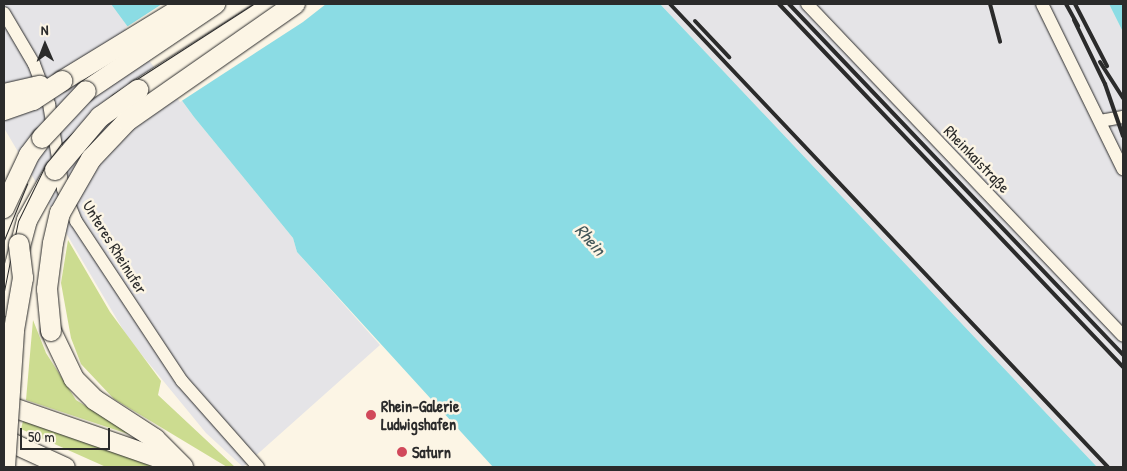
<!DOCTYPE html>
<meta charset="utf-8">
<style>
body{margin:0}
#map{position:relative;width:1127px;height:471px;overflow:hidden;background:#fcf5e5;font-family:"Patrick Hand",sans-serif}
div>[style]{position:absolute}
.built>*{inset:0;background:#e5e4e7}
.green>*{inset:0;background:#ccdc90}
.water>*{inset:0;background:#8bdce4}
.pier>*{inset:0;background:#fcf5e5}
.roads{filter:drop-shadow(0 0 1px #2b2b2b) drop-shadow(0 0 1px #2b2b2b)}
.minor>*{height:12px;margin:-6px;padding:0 6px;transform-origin:6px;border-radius:6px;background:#fcf5e5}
.primary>*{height:19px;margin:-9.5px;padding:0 9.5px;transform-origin:9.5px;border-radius:9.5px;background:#fcf5e5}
.trunk>*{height:20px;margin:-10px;padding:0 10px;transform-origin:10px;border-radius:10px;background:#fcf5e5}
.tram>*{height:1px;margin:-0.5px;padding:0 0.5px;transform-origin:0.5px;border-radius:0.5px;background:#2b2b2b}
.rail>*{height:4px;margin:-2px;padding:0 2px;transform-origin:2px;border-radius:2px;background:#2b2b2b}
.bridges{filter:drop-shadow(0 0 1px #2b2b2b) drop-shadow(0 0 1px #2b2b2b)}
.trunk-bridge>*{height:20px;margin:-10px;padding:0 10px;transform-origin:10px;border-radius:10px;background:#fcf5e5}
.dots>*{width:14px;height:14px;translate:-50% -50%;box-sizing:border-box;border:2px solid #fcf5e5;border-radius:50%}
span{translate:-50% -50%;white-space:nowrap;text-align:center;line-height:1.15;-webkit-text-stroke:5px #fcf5e5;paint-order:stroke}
.street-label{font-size:16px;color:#2b2b2b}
.poi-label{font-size:16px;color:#2b2b2b;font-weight:700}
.left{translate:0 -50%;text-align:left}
.water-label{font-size:18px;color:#435759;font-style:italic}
.frame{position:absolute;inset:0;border:5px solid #2b2b2b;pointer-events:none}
.north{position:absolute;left:20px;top:20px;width:50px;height:50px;-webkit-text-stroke:4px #fcf5e5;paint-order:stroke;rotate:359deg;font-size:14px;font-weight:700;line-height:20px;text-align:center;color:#2b2b2b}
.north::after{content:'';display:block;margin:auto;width:18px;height:22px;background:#2b2b2b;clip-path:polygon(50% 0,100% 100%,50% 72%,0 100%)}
.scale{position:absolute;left:20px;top:428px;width:90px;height:22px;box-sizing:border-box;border:2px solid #2b2b2b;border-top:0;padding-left:6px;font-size:15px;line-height:18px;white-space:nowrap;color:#2b2b2b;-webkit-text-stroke:4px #fcf5e5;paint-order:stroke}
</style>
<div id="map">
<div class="built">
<i style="clip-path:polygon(4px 4px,111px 4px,194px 117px,293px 238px,297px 252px,380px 345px,243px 467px,206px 433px,128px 338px,4px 128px)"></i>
<i style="clip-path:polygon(660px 4px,1109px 4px,1123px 32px,1123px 467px,1097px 467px)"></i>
</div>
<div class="green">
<i style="clip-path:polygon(68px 240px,110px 312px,161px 381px,158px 395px,235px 467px,227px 467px,114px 399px,81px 364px,71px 338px,61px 283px)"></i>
<i style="clip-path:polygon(33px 320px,46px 353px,76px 400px,134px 436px,26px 400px)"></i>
<i style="clip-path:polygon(23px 421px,157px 467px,106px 467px,21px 429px)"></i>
</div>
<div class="water">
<i style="clip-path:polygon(111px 4px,660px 4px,1097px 467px,493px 467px,297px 252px,293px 238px,194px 117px)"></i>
<i style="clip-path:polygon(1109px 4px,1123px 4px,1123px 32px)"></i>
</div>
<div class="pier">
<i style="clip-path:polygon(162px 4px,326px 4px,303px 22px,180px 102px,125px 28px)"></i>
</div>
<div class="roads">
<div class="minor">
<i style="left:807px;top:4px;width:458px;rotate:46.4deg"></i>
<i style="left:1042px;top:4px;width:184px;rotate:63.9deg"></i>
<i style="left:4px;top:13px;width:59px;rotate:59.5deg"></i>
<i style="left:34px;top:64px;width:43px;rotate:69.4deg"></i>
<i style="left:49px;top:104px;width:86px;rotate:80.6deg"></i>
<i style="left:63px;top:189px;width:35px;rotate:68deg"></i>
<i style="left:76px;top:221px;width:192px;rotate:56.5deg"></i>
<i style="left:182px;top:381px;width:115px;rotate:48.5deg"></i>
<i style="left:1100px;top:121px;width:23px;rotate:-10deg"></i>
</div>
<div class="primary">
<i style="left:4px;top:404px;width:188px;rotate:19.2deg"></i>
<i style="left:4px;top:439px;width:67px;rotate:24.7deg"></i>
</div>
<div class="trunk">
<i style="left:62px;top:81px;width:148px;rotate:-31.4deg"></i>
<i style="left:138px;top:90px;width:160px;rotate:-32.5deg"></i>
<i style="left:86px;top:91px;width:156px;rotate:-34deg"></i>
<i style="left:4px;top:208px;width:59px;rotate:-64.7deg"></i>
<i style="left:29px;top:155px;width:21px;rotate:-53deg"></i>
<i style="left:4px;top:306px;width:89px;rotate:-75deg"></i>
<i style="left:27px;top:220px;width:57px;rotate:-60.8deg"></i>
<i style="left:51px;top:331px;width:53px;rotate:64.4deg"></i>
<i style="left:74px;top:379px;width:30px;rotate:45deg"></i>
<i style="left:95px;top:400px;width:72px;rotate:33deg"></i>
<i style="left:155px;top:439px;width:40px;rotate:45deg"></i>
</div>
</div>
<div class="tram">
<i style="left:4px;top:240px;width:61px;rotate:-67.7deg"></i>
<i style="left:4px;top:291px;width:71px;rotate:-78.7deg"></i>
<i style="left:18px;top:221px;width:61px;rotate:-63.9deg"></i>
<i style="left:45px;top:166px;width:29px;rotate:-54deg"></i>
<i style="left:62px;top:143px;width:69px;rotate:-43.8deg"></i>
<i style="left:112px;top:95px;width:168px;rotate:-32.8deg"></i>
</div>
<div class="rail">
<i style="left:670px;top:4px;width:637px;rotate:46.59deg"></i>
<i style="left:779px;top:4px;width:500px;rotate:46.54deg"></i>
<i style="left:789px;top:4px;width:485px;rotate:46.4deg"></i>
<i style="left:990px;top:4px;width:39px;rotate:75deg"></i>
<i style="left:1066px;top:4px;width:25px;rotate:61deg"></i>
<i style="left:1075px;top:4px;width:70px;rotate:62.7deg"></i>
<i style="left:1074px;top:20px;width:71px;rotate:64.2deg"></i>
<i style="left:1105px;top:84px;width:55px;rotate:70.9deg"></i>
<i style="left:695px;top:21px;width:50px;rotate:46.6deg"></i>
<i style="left:1100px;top:62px;width:43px;rotate:57.4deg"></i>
</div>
<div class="bridges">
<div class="trunk-bridge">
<i style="left:4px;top:94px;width:37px;rotate:-13deg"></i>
<i style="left:4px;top:110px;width:31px;rotate:-19deg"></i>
<i style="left:33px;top:100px;width:35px;rotate:-33deg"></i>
<i style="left:42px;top:138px;width:64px;rotate:-46.9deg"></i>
<i style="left:55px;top:170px;width:70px;rotate:-49.7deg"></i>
<i style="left:100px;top:117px;width:47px;rotate:-35.4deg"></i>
<i style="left:51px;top:331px;width:42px;rotate:-95.4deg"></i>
<i style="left:47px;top:289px;width:46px;rotate:-82.6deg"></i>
<i style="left:53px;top:243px;width:31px;rotate:-77deg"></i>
<i style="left:60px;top:213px;width:62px;rotate:-60.1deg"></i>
<i style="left:91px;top:159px;width:52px;rotate:-46.5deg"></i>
<i style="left:127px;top:121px;width:205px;rotate:-34.9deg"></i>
<i style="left:5px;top:467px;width:137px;rotate:-86.2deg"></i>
<i style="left:14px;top:330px;width:53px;rotate:-80.2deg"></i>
<i style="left:23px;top:278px;width:34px;rotate:-97deg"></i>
</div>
</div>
<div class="dots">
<i style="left:371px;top:415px;background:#d1495b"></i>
<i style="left:402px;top:452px;background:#d1495b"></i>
</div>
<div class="street-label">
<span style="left:977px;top:159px;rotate:46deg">Rheinkaistraße</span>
<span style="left:115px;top:247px;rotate:58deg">Unteres Rheinufer</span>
</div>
<div class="poi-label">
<span class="left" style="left:381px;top:415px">Rhein-Galerie<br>Ludwigshafen</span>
<span class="left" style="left:412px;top:452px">Saturn</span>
</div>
<div class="water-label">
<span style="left:590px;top:240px;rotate:48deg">Rhein</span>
</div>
<div class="frame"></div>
<div class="north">N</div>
<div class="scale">50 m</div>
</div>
